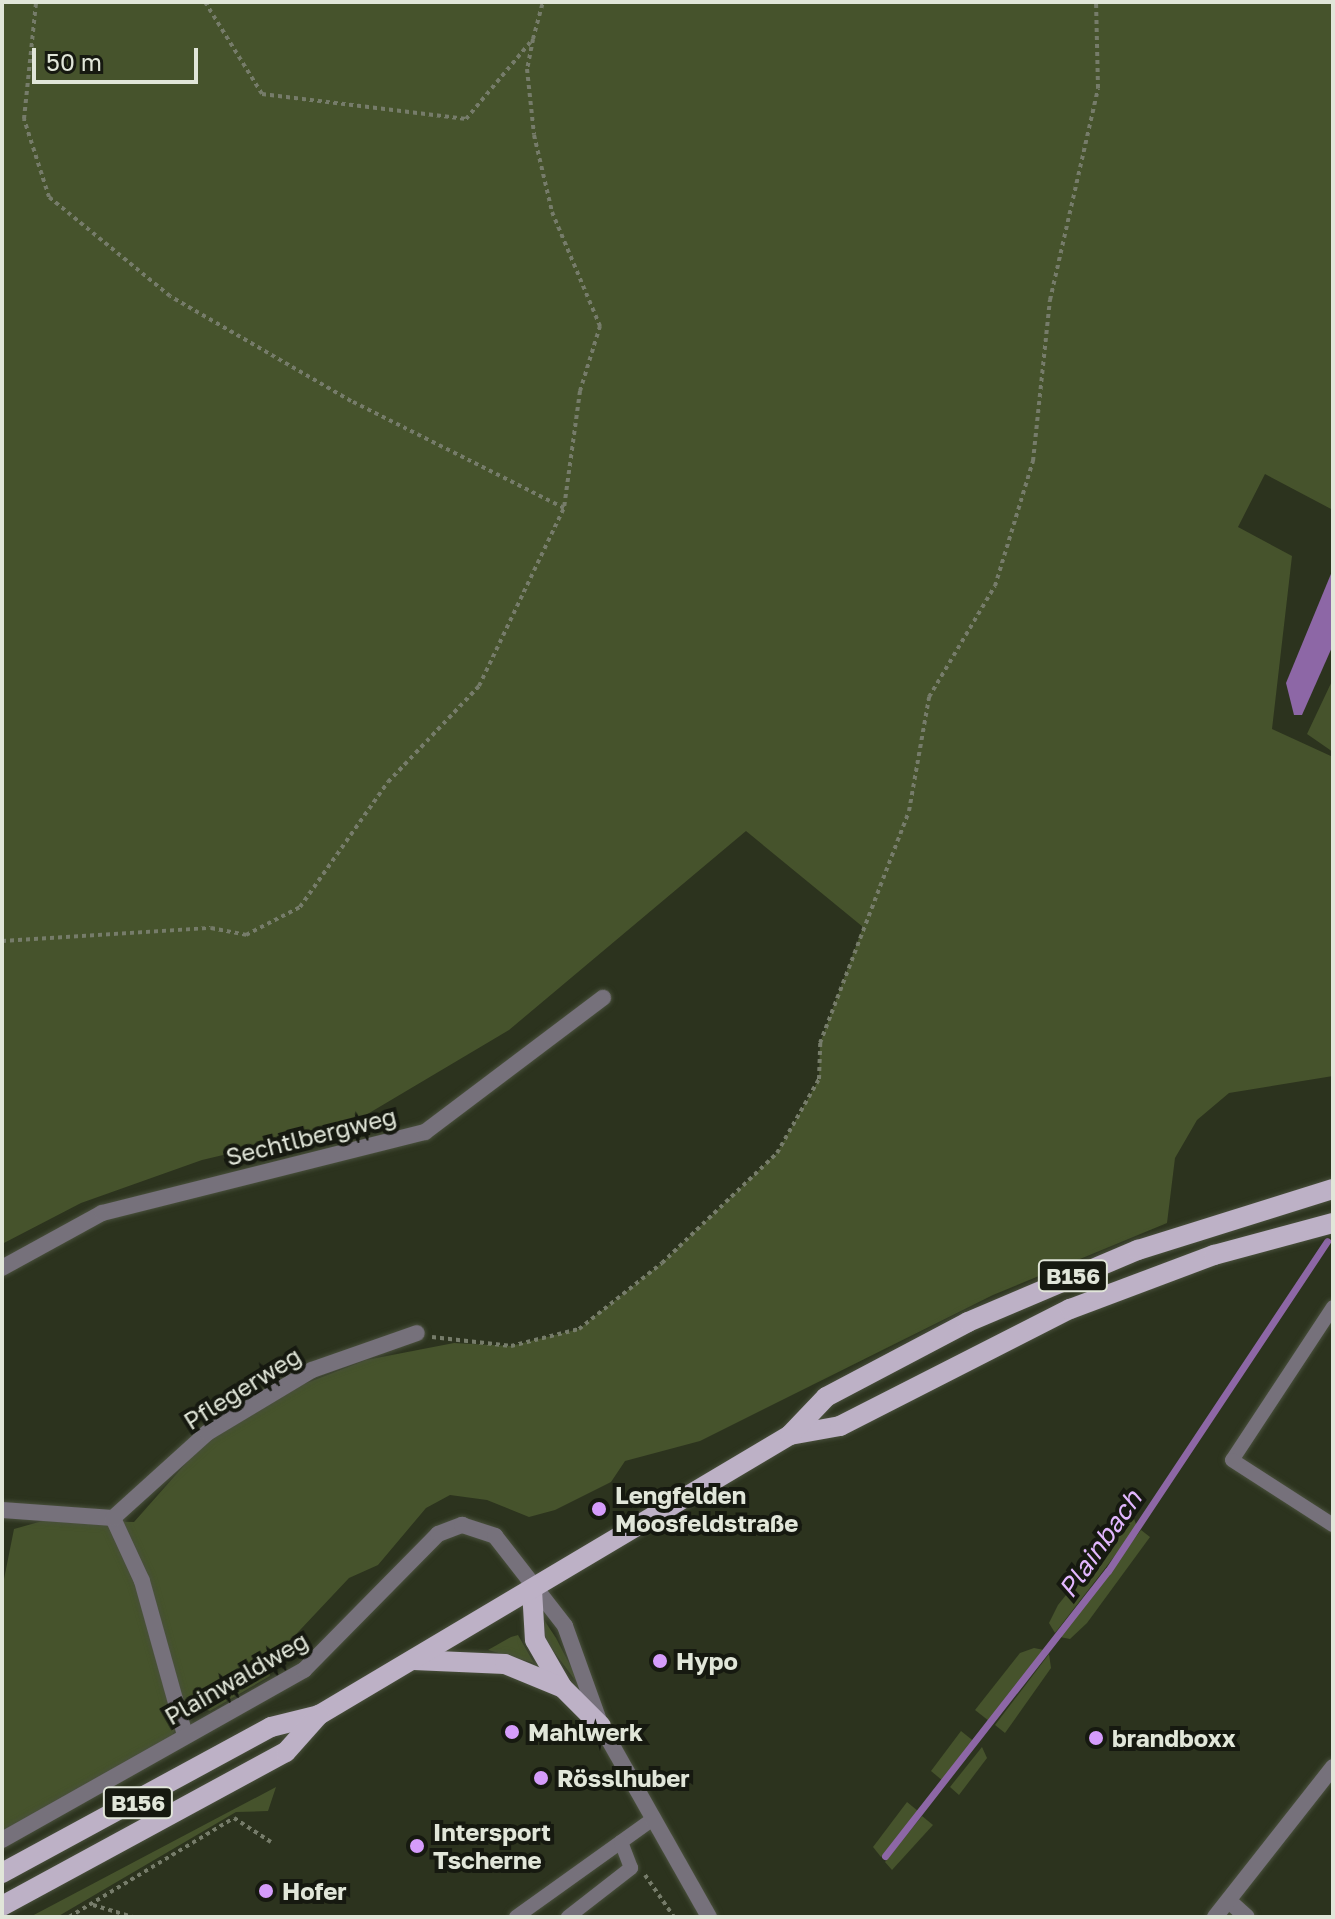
<!DOCTYPE html>
<meta charset="utf-8">
<style>
body{margin:0}
#map{position:relative;width:1335px;height:1919px;overflow:hidden;background:#2c331e;font-family:"Golos Text",sans-serif}
div>[style]{position:absolute}
.green>*{inset:0;background:#46532c}
.water>*{inset:0;background:#8d67a6}
.stream>*{height:7px;margin:-3.5px;padding:0 3.5px;transform-origin:3.5px;border-radius:3.5px;background:#8d67a6}
.path>*{height:4px;margin-top:-2px;transform-origin:0;background:repeating-linear-gradient(90deg,#767c6a 0 4px,transparent 0 8px)}
.roads{filter:drop-shadow(0 0 2px #49503c) drop-shadow(0 0 2px #49503c)}
.service>*{height:14px;margin:-7px;padding:0 7px;transform-origin:7px;border-radius:7px;background:#76717b}
.minor>*{height:16px;margin:-8px;padding:0 8px;transform-origin:8px;border-radius:8px;background:#76717b}
.primary>*{height:20px;margin:-10px;padding:0 10px;transform-origin:10px;border-radius:10px;background:#bdb1c6}
.dots>*{width:22px;height:22px;translate:-50% -50%;box-sizing:border-box;border:4px solid #161910;border-radius:50%}
span{translate:-50% -50%;white-space:nowrap;text-align:center;line-height:1.15;-webkit-text-stroke:8px #161910;paint-order:stroke}
.shield-label span{padding:2px 6px;background:#161910;border:2px solid;border-radius:6px;-webkit-text-stroke-width:0}
.shield-label{font-size:22px;color:#e1e6d9;font-weight:700}
.street-label{font-size:24px;color:#e1e6d9}
.poi-label{font-size:24px;color:#e1e6d9;font-weight:700}
.left{translate:0 -50%;text-align:left}
.water-label{font-size:26px;color:#e2b7ff;font-style:italic}
.frame{position:absolute;inset:0;border:4px solid #e1e6d9;pointer-events:none}
.scale{position:absolute;left:32px;top:48px;width:166px;height:36px;box-sizing:border-box;border:4px solid #e1e6d9;border-top:0;padding-left:10px;font-size:24px;line-height:28px;white-space:nowrap;color:#e1e6d9;-webkit-text-stroke:6px #161910;paint-order:stroke}
</style>
<div id="map">
<div class="green">
<i style="clip-path:polygon(2px 2px,1333px 2px,1333px 510px,1265px 474px,1238px 527px,1292px 556px,1272px 729px,1333px 757px,1333px 1076px,1229px 1093px,1197px 1120px,1175px 1158px,1167px 1223px,993px 1295px,700px 1441px,625px 1461px,611px 1482px,555px 1510px,529px 1517px,487px 1500px,450px 1495px,426px 1508px,378px 1565px,349px 1578px,268px 1664px,270px 1676px,210px 1711px,185px 1701px,171px 1740px,2px 1837px,2px 1589px,14px 1529px,46px 1520px,134px 1522px,203px 1444px,286px 1391px,366px 1360px,454px 1343px,511px 1346px,579px 1329px,662px 1263px,777px 1153px,819px 1079px,820px 1043px,863px 927px,746px 831px,509px 1030px,349px 1125px,202px 1160px,81px 1203px,2px 1244px)"></i>
<i style="clip-path:polygon(1333px 679px,1333px 752px,1307px 734px)"></i>
<i style="clip-path:polygon(1132px 1513px,1137px 1527px,1055px 1633px,1049px 1623px,1058px 1605px)"></i>
<i style="clip-path:polygon(1141px 1530px,1150px 1537px,1087px 1623px,1070px 1639px,1060px 1637px)"></i>
<i style="clip-path:polygon(544px 1620px,556px 1638px,584px 1692px,545px 1640px)"></i>
<i style="clip-path:polygon(518px 1635px,534px 1663px,488px 1650px,511px 1637px)"></i>
<i style="clip-path:polygon(1034px 1648px,1044px 1650px,989px 1721px,975px 1710px,1020px 1653px)"></i>
<i style="clip-path:polygon(1049px 1654px,1051px 1668px,1005px 1733px,995px 1725px)"></i>
<i style="clip-path:polygon(961px 1731px,976px 1743px,943px 1781px,931px 1771px)"></i>
<i style="clip-path:polygon(982px 1747px,987px 1758px,959px 1795px,950px 1787px)"></i>
<i style="clip-path:polygon(276px 1787px,268px 1811px,236px 1812px,57px 1917px,30px 1917px)"></i>
<i style="clip-path:polygon(907px 1802px,918px 1811px,881px 1857px,873px 1847px)"></i>
<i style="clip-path:polygon(922px 1816px,933px 1825px,892px 1870px,885px 1862px)"></i>
</div>
<div class="water">
<i style="clip-path:polygon(1333px 569px,1333px 645px,1302px 715px,1294px 715px,1286px 683px)"></i>
</div>
<div class="stream">
<i style="left:885px;top:1856px;width:362px;rotate:-52deg"></i>
<i style="left:1108px;top:1571px;width:396px;rotate:-56.4deg"></i>
</div>
<div class="path">
<i style="left:205px;top:2px;width:108px;rotate:58.2deg"></i>
<i style="left:262px;top:94px;width:206px;rotate:7deg"></i>
<i style="left:466px;top:119px;width:104px;rotate:-50.1deg"></i>
<i style="left:533px;top:39px;width:38px;rotate:-75deg"></i>
<i style="left:533px;top:39px;width:31px;rotate:101deg"></i>
<i style="left:527px;top:69px;width:66px;rotate:83.9deg"></i>
<i style="left:534px;top:135px;width:79px;rotate:76.8deg"></i>
<i style="left:552px;top:212px;width:124px;rotate:67.2deg"></i>
<i style="left:600px;top:326px;width:68px;rotate:107.1deg"></i>
<i style="left:580px;top:391px;width:118px;rotate:97.8deg"></i>
<i style="left:2px;top:941px;width:209px;rotate:-3.6deg"></i>
<i style="left:211px;top:928px;width:36px;rotate:11deg"></i>
<i style="left:246px;top:935px;width:61px;rotate:-27.4deg"></i>
<i style="left:300px;top:907px;width:153px;rotate:-54.9deg"></i>
<i style="left:388px;top:782px;width:132px;rotate:-46.5deg"></i>
<i style="left:479px;top:686px;width:197px;rotate:-64.5deg"></i>
<i style="left:564px;top:508px;width:238px;rotate:-153.3deg"></i>
<i style="left:351px;top:401px;width:209px;rotate:-149.9deg"></i>
<i style="left:170px;top:296px;width:156px;rotate:-140.7deg"></i>
<i style="left:49px;top:197px;width:82px;rotate:-107.8deg"></i>
<i style="left:24px;top:119px;width:118px;rotate:-84.1deg"></i>
<i style="left:432px;top:1337px;width:80px;rotate:6.5deg"></i>
<i style="left:511px;top:1346px;width:70px;rotate:-14deg"></i>
<i style="left:579px;top:1329px;width:106px;rotate:-38.5deg"></i>
<i style="left:662px;top:1263px;width:159px;rotate:-43.7deg"></i>
<i style="left:777px;top:1153px;width:85px;rotate:-60.4deg"></i>
<i style="left:819px;top:1079px;width:36px;rotate:-88deg"></i>
<i style="left:820px;top:1043px;width:248px;rotate:-69deg"></i>
<i style="left:909px;top:811px;width:116px;rotate:-80deg"></i>
<i style="left:929px;top:697px;width:129px;rotate:-59.3deg"></i>
<i style="left:995px;top:586px;width:131px;rotate:-73.1deg"></i>
<i style="left:1033px;top:461px;width:162px;rotate:-84deg"></i>
<i style="left:1050px;top:300px;width:217px;rotate:-77.2deg"></i>
<i style="left:1098px;top:88px;width:86px;rotate:-91.3deg"></i>
<i style="left:645px;top:1875px;width:51px;rotate:55.4deg"></i>
<i style="left:93px;top:1905px;width:42px;rotate:16.7deg"></i>
<i style="left:69px;top:1917px;width:192px;rotate:-31deg"></i>
<i style="left:234px;top:1818px;width:44px;rotate:33deg"></i>
</div>
<div class="roads">
<div class="service">
<i style="left:1333px;top:1307px;width:183px;rotate:123.4deg"></i>
<i style="left:1232px;top:1460px;width:120px;rotate:32.8deg"></i>
<i style="left:516px;top:1917px;width:168px;rotate:-35.6deg"></i>
<i style="left:568px;top:1917px;width:80px;rotate:-37.9deg"></i>
<i style="left:631px;top:1868px;width:28px;rotate:-111deg"></i>
</div>
<div class="minor">
<i style="left:2px;top:1268px;width:114px;rotate:-28.8deg"></i>
<i style="left:102px;top:1213px;width:333px;rotate:-14.1deg"></i>
<i style="left:425px;top:1132px;width:223px;rotate:-37deg"></i>
<i style="left:2px;top:1510px;width:111px;rotate:4.1deg"></i>
<i style="left:113px;top:1518px;width:69px;rotate:65.3deg"></i>
<i style="left:142px;top:1581px;width:160px;rotate:74.4deg"></i>
<i style="left:113px;top:1518px;width:127px;rotate:-42.1deg"></i>
<i style="left:207px;top:1433px;width:122px;rotate:-31deg"></i>
<i style="left:312px;top:1370px;width:111px;rotate:-19.4deg"></i>
<i style="left:2px;top:1840px;width:347px;rotate:-29.4deg"></i>
<i style="left:304px;top:1670px;width:191px;rotate:-45.4deg"></i>
<i style="left:438px;top:1534px;width:26px;rotate:-21deg"></i>
<i style="left:462px;top:1525px;width:35px;rotate:18deg"></i>
<i style="left:495px;top:1536px;width:114px;rotate:52.1deg"></i>
<i style="left:565px;top:1626px;width:106px;rotate:70.2deg"></i>
<i style="left:601px;top:1726px;width:219px;rotate:60.5deg"></i>
<i style="left:1229px;top:1901px;width:24px;rotate:42deg"></i>
<i style="left:1215px;top:1917px;width:191px;rotate:-51.8deg"></i>
</div>
<div class="primary">
<i style="left:790px;top:1435px;width:51px;rotate:-10.2deg"></i>
<i style="left:840px;top:1426px;width:258px;rotate:-27deg"></i>
<i style="left:1070px;top:1309px;width:154px;rotate:-20.6deg"></i>
<i style="left:1214px;top:1255px;width:123px;rotate:-15.1deg"></i>
<i style="left:532px;top:1590px;width:50px;rotate:86.6deg"></i>
<i style="left:535px;top:1640px;width:54px;rotate:60.1deg"></i>
<i style="left:562px;top:1687px;width:55px;rotate:45deg"></i>
<i style="left:414px;top:1660px;width:91px;rotate:2.5deg"></i>
<i style="left:505px;top:1664px;width:61px;rotate:22.3deg"></i>
<i style="left:2px;top:1873px;width:306px;rotate:-28.5deg"></i>
<i style="left:271px;top:1727px;width:49px;rotate:-14deg"></i>
<i style="left:319px;top:1715px;width:548px;rotate:-30.73deg"></i>
<i style="left:790px;top:1435px;width:52px;rotate:-46.5deg"></i>
<i style="left:826px;top:1397px;width:161px;rotate:-27.8deg"></i>
<i style="left:968px;top:1322px;width:185px;rotate:-23deg"></i>
<i style="left:1138px;top:1250px;width:204px;rotate:-17.4deg"></i>
<i style="left:2px;top:1906px;width:323px;rotate:-28.5deg"></i>
<i style="left:286px;top:1752px;width:50px;rotate:-48.3deg"></i>
</div>
</div>
<div class="dots">
<i style="left:599px;top:1509px;background:#d59cfb"></i>
<i style="left:660px;top:1661px;background:#d59cfb"></i>
<i style="left:512px;top:1732px;background:#d59cfb"></i>
<i style="left:1096px;top:1738px;background:#d59cfb"></i>
<i style="left:541px;top:1778px;background:#d59cfb"></i>
<i style="left:417px;top:1846px;background:#d59cfb"></i>
<i style="left:266px;top:1891px;background:#d59cfb"></i>
</div>
<div class="shield-label">
<span style="left:1073px;top:1276px">B156</span>
<span style="left:138px;top:1803px">B156</span>
</div>
<div class="street-label">
<span style="left:311px;top:1136px;rotate:-14deg">Sechtlbergweg</span>
<span style="left:242px;top:1388px;rotate:-32deg">Pflegerweg</span>
<span style="left:236px;top:1678px;rotate:-30deg">Plainwaldweg</span>
</div>
<div class="poi-label">
<span class="left" style="left:615px;top:1509px">Lengfelden<br>Moosfeldstraße</span>
<span class="left" style="left:676px;top:1661px">Hypo</span>
<span class="left" style="left:528px;top:1732px">Mahlwerk</span>
<span class="left" style="left:1112px;top:1738px">brandboxx</span>
<span class="left" style="left:557px;top:1778px">Rösslhuber</span>
<span class="left" style="left:433px;top:1846px">Intersport<br>Tscherne</span>
<span class="left" style="left:282px;top:1891px">Hofer</span>
</div>
<div class="water-label">
<span style="left:1100px;top:1544px;rotate:-55deg">Plainbach</span>
</div>
<div class="frame"></div>
<div class="scale">50 m</div>
</div>
